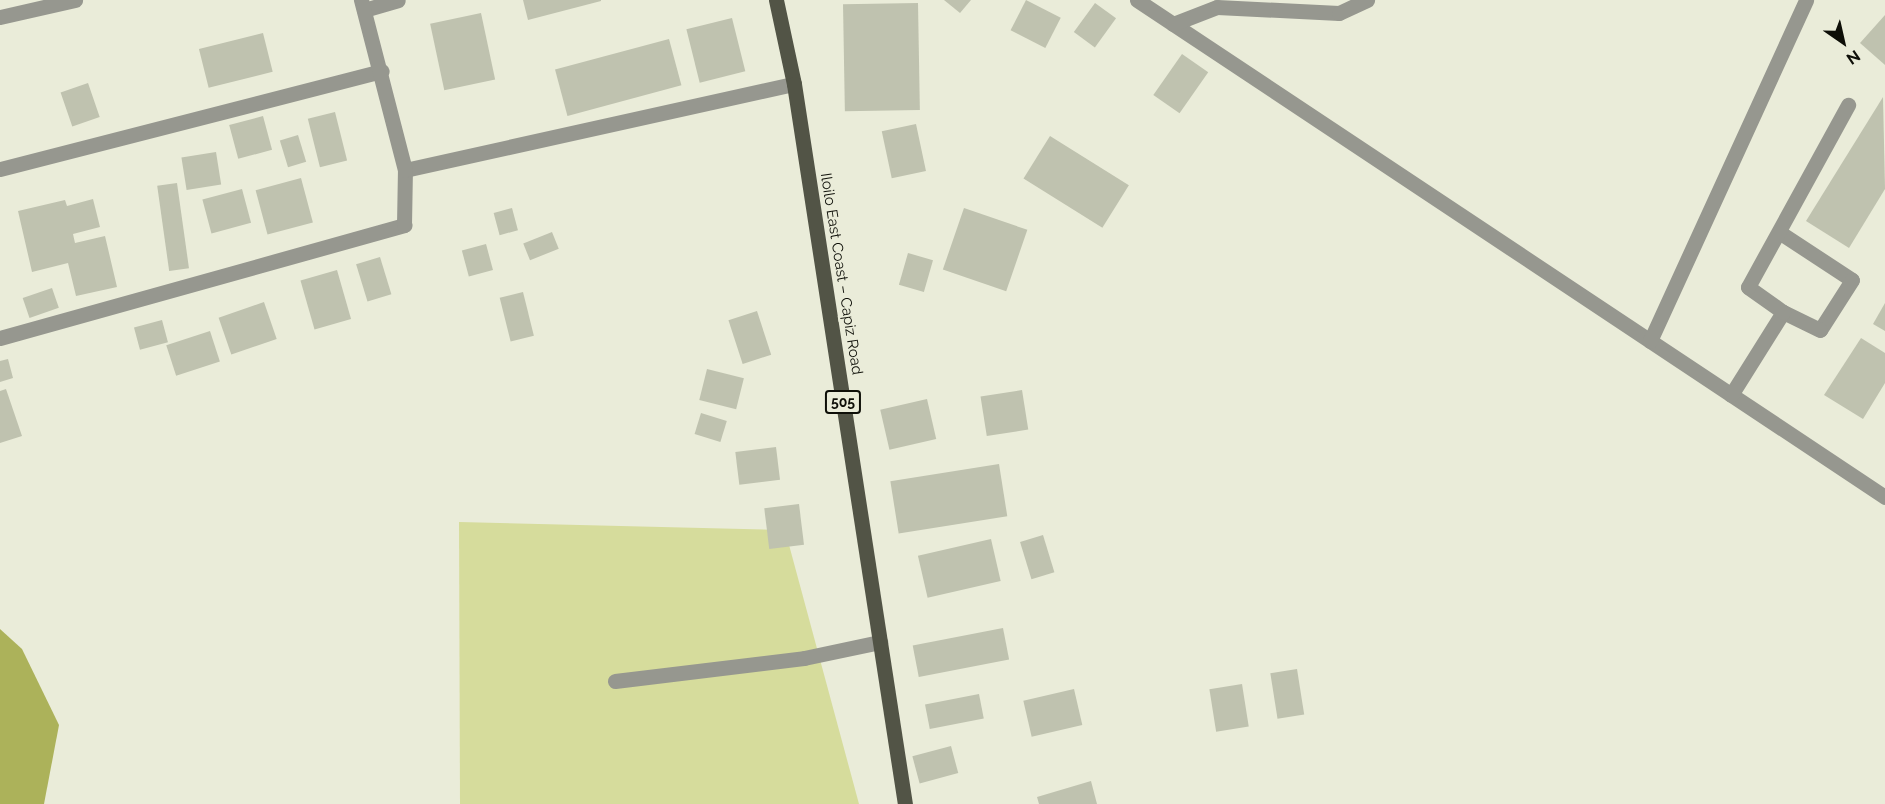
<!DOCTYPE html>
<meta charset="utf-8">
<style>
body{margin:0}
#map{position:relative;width:1885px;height:804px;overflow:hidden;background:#eaecd9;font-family:Raleway,sans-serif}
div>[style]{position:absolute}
.green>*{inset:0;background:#d6dc9c}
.water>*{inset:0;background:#acb25a}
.building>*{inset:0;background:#bfc2af;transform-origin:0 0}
.minor>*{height:15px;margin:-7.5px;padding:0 7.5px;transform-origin:7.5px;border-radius:7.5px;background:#96978f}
.major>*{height:15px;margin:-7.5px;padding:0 7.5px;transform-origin:7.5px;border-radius:7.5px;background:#525446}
span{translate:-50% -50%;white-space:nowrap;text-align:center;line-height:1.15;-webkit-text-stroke:4.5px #eaecd9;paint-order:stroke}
.shield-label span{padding:2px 4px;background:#eaecd9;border:2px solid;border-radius:4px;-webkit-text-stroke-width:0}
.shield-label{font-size:14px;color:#0e0f08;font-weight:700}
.street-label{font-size:15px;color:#0e0f08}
.north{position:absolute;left:1813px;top:12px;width:60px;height:60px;-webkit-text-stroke:4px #eaecd9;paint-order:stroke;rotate:146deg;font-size:16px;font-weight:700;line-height:24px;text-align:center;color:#0e0f08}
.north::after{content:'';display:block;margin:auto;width:21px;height:27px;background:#0e0f08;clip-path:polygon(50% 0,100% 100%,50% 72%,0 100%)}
</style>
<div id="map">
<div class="green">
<i style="clip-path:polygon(459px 522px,785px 530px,859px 804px,460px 804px)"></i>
</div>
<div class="water">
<i style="clip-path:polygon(0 629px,22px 649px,59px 725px,44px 804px,0 804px)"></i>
</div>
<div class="building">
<i style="clip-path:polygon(523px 0,601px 0,601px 1px,528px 20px)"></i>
<i style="clip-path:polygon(944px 0,971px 0,960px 13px)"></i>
<i style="left:1026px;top:0;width:39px;height:34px;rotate:27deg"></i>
<i style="left:918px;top:3px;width:107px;height:75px;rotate:89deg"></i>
<i style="left:1095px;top:3px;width:26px;height:36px;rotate:36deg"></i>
<i style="left:481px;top:13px;width:68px;height:52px;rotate:78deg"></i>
<i style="clip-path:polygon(1885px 15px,1885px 65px,1860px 43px)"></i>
<i style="left:732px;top:18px;width:55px;height:47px;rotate:76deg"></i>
<i style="left:263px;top:33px;width:40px;height:66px;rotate:76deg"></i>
<i style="left:669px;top:39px;width:48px;height:118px;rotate:75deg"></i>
<i style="left:1182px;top:54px;width:32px;height:50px;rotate:35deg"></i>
<i style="left:88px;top:83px;width:36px;height:29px;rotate:71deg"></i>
<i style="clip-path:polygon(1883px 97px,1885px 189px,1849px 248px,1806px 221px)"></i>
<i style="left:335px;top:112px;width:50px;height:28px;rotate:76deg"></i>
<i style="left:263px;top:116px;width:35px;height:35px;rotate:75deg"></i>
<i style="left:916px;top:124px;width:48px;height:35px;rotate:78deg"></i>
<i style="left:298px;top:135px;width:28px;height:19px;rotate:73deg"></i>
<i style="left:1050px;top:136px;width:93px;height:50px;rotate:32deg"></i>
<i style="left:216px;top:152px;width:33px;height:35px;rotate:81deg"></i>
<i style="left:301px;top:178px;width:46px;height:47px;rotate:75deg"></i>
<i style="left:177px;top:183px;width:86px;height:20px;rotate:82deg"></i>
<i style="left:242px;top:189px;width:35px;height:41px;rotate:75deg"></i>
<i style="clip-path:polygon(93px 199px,100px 227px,73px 234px,75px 243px,105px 236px,117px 287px,76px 296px,68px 263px,32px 272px,18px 211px,65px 200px,67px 206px)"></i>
<i style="left:512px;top:208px;width:23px;height:19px;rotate:75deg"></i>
<i style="left:964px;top:208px;width:67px;height:65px;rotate:19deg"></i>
<i style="left:552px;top:232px;width:18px;height:31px;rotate:68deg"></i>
<i style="left:486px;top:244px;width:27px;height:25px;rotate:75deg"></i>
<i style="left:908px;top:253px;width:26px;height:33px;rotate:16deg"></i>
<i style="left:380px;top:257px;width:39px;height:25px;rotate:73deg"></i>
<i style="left:337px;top:270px;width:51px;height:38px;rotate:74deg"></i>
<i style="left:52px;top:288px;width:21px;height:31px;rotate:71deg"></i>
<i style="left:523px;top:292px;width:45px;height:24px;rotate:76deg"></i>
<i style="left:264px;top:302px;width:39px;height:48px;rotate:71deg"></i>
<i style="clip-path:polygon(1885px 303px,1885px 331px,1873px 324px)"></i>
<i style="left:757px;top:311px;width:46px;height:30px;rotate:72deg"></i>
<i style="left:162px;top:320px;width:23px;height:29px;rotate:75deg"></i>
<i style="left:210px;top:331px;width:32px;height:46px;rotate:72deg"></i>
<i style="clip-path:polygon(1861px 338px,1885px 353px,1885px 383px,1863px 419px,1824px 395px)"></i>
<i style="clip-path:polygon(8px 359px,13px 378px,0 382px,0 361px)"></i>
<i style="left:707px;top:369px;width:38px;height:32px;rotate:14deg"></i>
<i style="clip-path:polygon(6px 389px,22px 436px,0 443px,0 391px)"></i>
<i style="left:1022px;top:390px;width:40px;height:42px;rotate:81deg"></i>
<i style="left:927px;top:399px;width:41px;height:48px;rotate:77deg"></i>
<i style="left:701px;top:413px;width:27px;height:22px;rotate:17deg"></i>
<i style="left:776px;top:447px;width:33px;height:41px;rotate:83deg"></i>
<i style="left:999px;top:464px;width:53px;height:110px;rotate:81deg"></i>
<i style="left:799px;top:504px;width:41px;height:35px;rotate:83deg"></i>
<i style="left:1043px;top:535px;width:39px;height:24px;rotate:73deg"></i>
<i style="left:991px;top:539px;width:43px;height:75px;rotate:77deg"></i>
<i style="left:1003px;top:628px;width:32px;height:92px;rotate:79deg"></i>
<i style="left:1297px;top:669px;width:46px;height:27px;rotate:81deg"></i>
<i style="left:1242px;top:684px;width:43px;height:33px;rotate:81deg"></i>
<i style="left:1074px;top:689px;width:37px;height:52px;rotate:77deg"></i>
<i style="left:979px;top:694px;width:25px;height:55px;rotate:79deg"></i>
<i style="left:951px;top:746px;width:28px;height:40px;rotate:75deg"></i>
<i style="clip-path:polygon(1091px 781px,1097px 804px,1039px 804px,1037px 797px)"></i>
</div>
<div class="minor">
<i style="left:1137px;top:0;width:898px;rotate:33.6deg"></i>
<i style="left:364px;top:10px;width:35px;rotate:-16deg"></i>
<i style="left:0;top:17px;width:77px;rotate:-12.8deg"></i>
<i style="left:1173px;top:24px;width:47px;rotate:-21.1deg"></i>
<i style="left:1217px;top:7px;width:122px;rotate:2.8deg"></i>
<i style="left:1339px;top:13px;width:31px;rotate:-25deg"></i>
<i style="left:0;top:169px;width:394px;rotate:-14.4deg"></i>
<i style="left:405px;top:170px;width:398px;rotate:-12.5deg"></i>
<i style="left:1779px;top:232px;width:87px;rotate:33.3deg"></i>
<i style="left:1852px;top:280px;width:59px;rotate:122.6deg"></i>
<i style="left:1820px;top:330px;width:41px;rotate:-154.1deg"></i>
<i style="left:0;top:338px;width:420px;rotate:-15.6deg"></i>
<i style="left:404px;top:225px;width:55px;rotate:-89deg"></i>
<i style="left:405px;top:170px;width:176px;rotate:-104.5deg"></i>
<i style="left:1650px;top:341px;width:375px;rotate:-65.4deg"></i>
<i style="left:1731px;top:395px;width:98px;rotate:-57.9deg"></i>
<i style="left:1783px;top:312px;width:43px;rotate:-144.5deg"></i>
<i style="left:1748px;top:287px;width:208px;rotate:-61.2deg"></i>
<i style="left:615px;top:681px;width:190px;rotate:-6.9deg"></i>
<i style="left:804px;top:658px;width:78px;rotate:-11.9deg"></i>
</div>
<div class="major">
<i style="left:776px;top:0;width:86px;rotate:77.9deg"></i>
<i style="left:794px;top:84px;width:729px;rotate:81.24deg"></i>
</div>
<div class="shield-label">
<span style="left:843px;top:402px">505</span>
</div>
<div class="street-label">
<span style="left:841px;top:274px;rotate:81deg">Iloilo East Coast – Capiz Road</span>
</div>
<div class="north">N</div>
</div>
